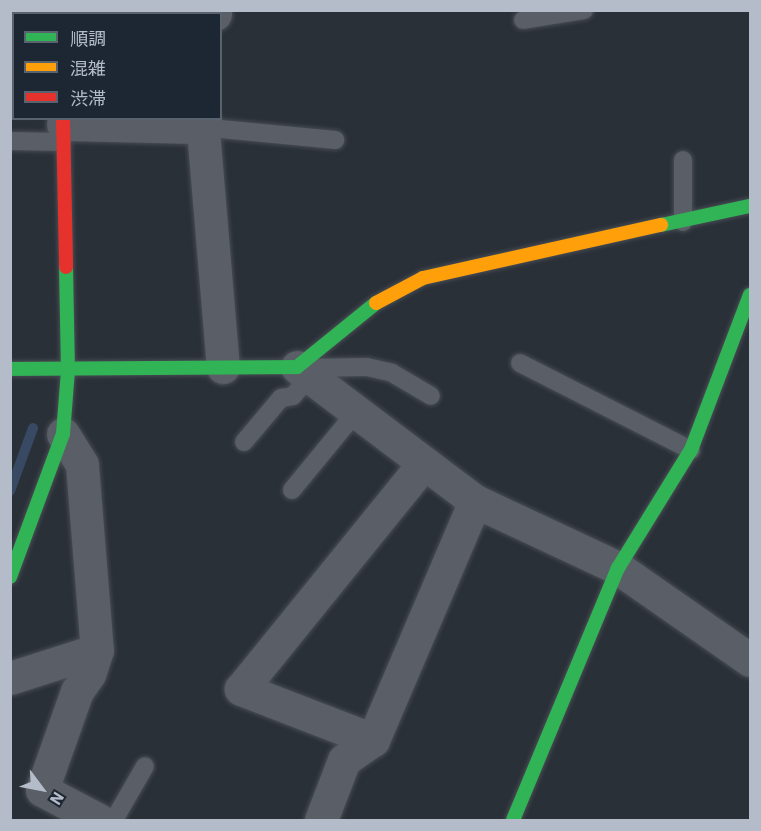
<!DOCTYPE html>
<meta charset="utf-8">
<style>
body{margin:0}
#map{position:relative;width:761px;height:831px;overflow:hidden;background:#2a3038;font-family:"IBM Plex Sans","Noto Sans JP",sans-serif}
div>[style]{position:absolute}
.stream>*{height:10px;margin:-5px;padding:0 5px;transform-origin:5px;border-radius:5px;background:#384963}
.roads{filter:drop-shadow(0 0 2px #484c53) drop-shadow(0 0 2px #484c53)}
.lane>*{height:18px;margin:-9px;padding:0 9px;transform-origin:9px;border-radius:9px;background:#5a5e66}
.street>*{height:33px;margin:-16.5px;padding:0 16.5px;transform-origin:16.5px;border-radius:16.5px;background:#5a5e66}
.fast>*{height:14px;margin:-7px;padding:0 7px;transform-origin:7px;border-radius:7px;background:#30b455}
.slow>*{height:14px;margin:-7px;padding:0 7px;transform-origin:7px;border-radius:7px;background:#ff9f0a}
.jam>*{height:14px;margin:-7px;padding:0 7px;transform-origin:7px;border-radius:7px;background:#e5322d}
span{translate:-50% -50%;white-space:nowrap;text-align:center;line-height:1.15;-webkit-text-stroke:4.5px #1d2633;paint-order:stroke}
.frame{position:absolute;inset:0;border:12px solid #b4bcc9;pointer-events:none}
.legend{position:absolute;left:12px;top:12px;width:210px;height:108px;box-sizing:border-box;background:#1d2633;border:2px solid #59626f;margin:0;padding:8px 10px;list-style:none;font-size:18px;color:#b4bcc9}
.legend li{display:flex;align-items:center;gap:12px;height:30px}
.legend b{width:30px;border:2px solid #59626f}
.north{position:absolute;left:12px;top:759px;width:60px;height:60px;-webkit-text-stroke:4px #1d2633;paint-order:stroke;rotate:122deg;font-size:16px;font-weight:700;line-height:24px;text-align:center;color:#b4bcc9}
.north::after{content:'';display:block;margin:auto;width:21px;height:27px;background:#b4bcc9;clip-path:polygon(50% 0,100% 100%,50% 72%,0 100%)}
</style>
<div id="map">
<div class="stream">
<i style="left:10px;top:491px;width:67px;rotate:-69.9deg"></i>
</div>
<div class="roads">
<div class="lane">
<i style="left:523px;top:20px;width:62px;rotate:-9.3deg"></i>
<i style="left:200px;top:127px;width:136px;rotate:5.5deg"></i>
<i style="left:10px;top:141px;width:52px;rotate:1.1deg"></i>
<i style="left:683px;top:222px;width:62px;rotate:-90deg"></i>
<i style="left:520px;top:363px;width:192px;rotate:27deg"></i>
<i style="left:302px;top:368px;width:65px;rotate:-0.9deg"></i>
<i style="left:367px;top:367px;width:26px;rotate:13deg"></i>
<i style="left:392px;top:373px;width:45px;rotate:30.5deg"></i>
<i style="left:244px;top:442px;width:57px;rotate:-49.9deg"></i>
<i style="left:281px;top:398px;width:12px;rotate:-9deg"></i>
<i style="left:293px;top:396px;width:25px;rotate:-50deg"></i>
<i style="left:292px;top:490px;width:101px;rotate:-50.6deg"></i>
<i style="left:114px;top:820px;width:62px;rotate:-60.1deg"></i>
</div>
<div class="street">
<i style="left:28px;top:10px;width:11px;rotate:22deg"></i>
<i style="left:66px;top:14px;width:4px;rotate:-90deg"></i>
<i style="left:215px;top:14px;width:4px;rotate:-90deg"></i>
<i style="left:202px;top:118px;width:250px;rotate:85.2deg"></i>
<i style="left:63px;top:124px;width:137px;rotate:1.3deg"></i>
<i style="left:297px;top:367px;width:223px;rotate:37deg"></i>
<i style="left:475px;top:501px;width:158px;rotate:25.1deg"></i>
<i style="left:618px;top:568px;width:161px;rotate:34.9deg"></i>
<i style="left:63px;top:434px;width:36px;rotate:58deg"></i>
<i style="left:82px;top:465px;width:186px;rotate:85.4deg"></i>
<i style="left:97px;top:650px;width:25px;rotate:108deg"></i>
<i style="left:89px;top:674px;width:21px;rotate:125deg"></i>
<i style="left:77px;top:691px;width:105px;rotate:109.5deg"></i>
<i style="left:42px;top:790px;width:64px;rotate:27.8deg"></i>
<i style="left:10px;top:678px;width:91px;rotate:-17.8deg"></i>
<i style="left:373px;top:740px;width:142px;rotate:-158.9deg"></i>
<i style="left:241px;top:689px;width:291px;rotate:-51deg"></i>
<i style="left:321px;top:820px;width:64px;rotate:-69deg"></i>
<i style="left:344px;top:760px;width:35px;rotate:-35deg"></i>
<i style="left:373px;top:740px;width:260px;rotate:-66.9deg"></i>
</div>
<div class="fast">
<i style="left:661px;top:225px;width:91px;rotate:-12.1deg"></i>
<i style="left:10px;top:369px;width:287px;rotate:-0.4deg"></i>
<i style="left:297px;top:367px;width:102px;rotate:-39deg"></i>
<i style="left:10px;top:577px;width:153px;rotate:-69.7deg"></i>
<i style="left:63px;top:434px;width:63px;rotate:-85.5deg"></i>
<i style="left:68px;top:371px;width:104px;rotate:-91.1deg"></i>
<i style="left:513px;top:820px;width:273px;rotate:-67.4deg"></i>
<i style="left:618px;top:568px;width:139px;rotate:-58.3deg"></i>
<i style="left:691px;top:450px;width:166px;rotate:-69.2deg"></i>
</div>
<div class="slow">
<i style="left:376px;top:303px;width:53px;rotate:-28deg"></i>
<i style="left:423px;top:278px;width:244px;rotate:-12.6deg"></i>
</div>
<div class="jam">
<i style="left:63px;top:118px;width:149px;rotate:88.8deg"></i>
</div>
</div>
<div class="frame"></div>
<ul class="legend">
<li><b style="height:8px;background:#30b455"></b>順調</li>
<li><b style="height:8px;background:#ff9f0a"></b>混雑</li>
<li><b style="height:8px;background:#e5322d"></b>渋滞</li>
</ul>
<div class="north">N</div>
</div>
